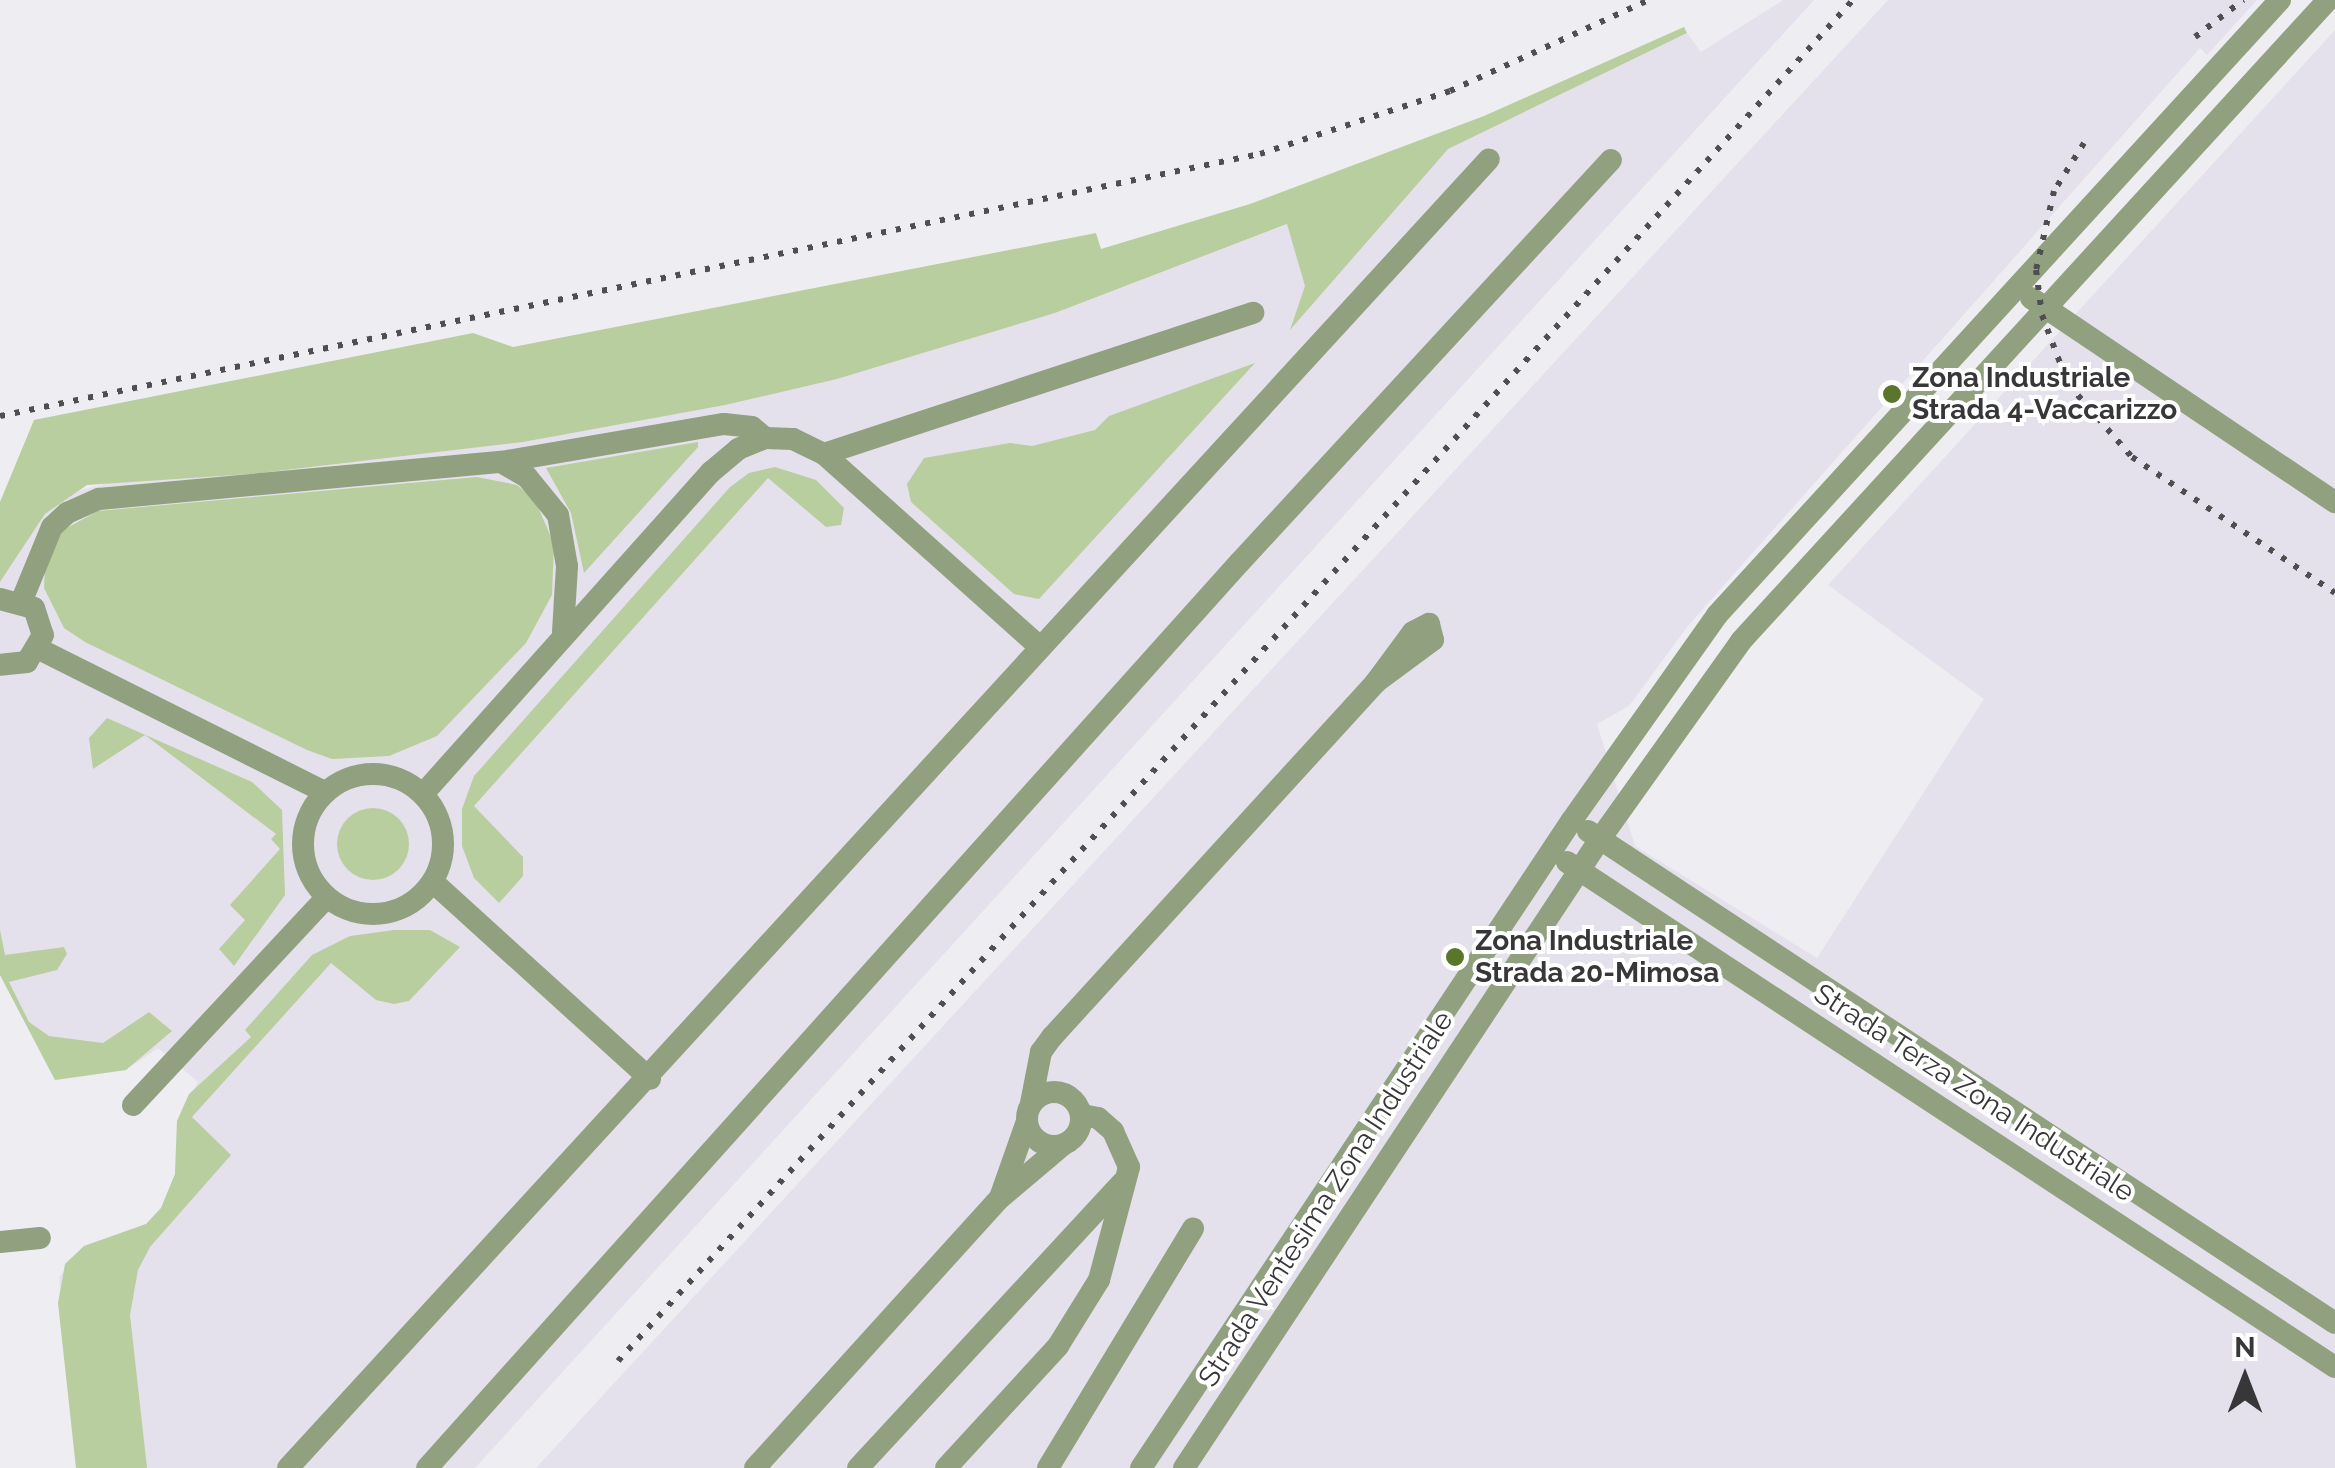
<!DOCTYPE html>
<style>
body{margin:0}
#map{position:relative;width:2335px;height:1468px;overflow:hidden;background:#eeedf1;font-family:Raleway,sans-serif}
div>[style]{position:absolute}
.built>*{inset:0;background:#e4e1ed}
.green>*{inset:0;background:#b9ce9f}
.round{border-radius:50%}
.minor>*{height:22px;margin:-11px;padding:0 11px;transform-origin:11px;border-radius:11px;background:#91a07f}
.minor>.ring{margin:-11px;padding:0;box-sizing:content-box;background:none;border:22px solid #91a07f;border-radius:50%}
.rail>*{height:6px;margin-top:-3px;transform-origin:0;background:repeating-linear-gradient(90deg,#4f4e51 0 5px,transparent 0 15px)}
.dots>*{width:28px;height:28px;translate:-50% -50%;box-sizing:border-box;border:5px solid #fff;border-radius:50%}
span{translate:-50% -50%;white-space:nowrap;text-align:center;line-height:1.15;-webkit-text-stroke:8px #fff;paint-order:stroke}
.poi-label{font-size:28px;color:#373638;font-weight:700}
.left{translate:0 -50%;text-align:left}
.street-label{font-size:28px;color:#373638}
.north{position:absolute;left:2195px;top:1328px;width:100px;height:100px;-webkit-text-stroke:8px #fff;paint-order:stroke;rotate:0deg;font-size:28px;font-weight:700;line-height:40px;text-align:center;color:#373638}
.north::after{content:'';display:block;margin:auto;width:35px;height:45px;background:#373638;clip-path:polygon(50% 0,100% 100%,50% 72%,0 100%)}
</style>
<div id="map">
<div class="built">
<i style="clip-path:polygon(1783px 0,1814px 0,475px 1468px,76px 1468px,59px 1277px,84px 1246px,146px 1224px,161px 1208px,175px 1174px,177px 1121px,198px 1082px,158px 1048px,126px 1070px,55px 1080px,0 975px,0 582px,45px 514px,70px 493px,112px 482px,251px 474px,523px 442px,837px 379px,1055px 313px,1288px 224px,1687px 33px,1701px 52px)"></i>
<i style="clip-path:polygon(1888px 0,2257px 0,2207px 55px,2200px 48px,1687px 627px,1629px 706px,1597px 724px,1635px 846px,1817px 958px,1984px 699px,1828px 585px,2335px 30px,2335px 1468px,536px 1468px)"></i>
</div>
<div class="green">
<i style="clip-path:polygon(1684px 27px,1687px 33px,1448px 149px,1290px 330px,1305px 286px,1287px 224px,1055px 313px,837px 379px,725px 405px,523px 442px,251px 474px,87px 485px,45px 514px,0 582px,0 502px,34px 420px,473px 333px,513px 347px,1096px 233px,1101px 249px,1250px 204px,1484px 116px)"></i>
<i style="clip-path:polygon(1255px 363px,1039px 599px,1014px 594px,911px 502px,907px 484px,924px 458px,1010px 443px,1032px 446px,1095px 430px,1109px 416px)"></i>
<i style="clip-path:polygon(698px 442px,698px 447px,584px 573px,571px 513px,546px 468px)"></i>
<i style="clip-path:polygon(775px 467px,816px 480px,844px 508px,841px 525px,826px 527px,768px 478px,474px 806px,523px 857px,523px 876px,499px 903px,474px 878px,462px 846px,462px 809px,474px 776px,730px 487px,749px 473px)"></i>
<i style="clip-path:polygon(477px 477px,517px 485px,535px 500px,554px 544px,552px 595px,526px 643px,437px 736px,389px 756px,332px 759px,307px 750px,85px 642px,64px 628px,44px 588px,45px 566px,63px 530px,98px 511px)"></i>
<i style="clip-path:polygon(107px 718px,252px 782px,282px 810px,285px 895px,234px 966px,219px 949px,245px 920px,230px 905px,280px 849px,271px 839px,276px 834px,145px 735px,93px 769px,89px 738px)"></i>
<i class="round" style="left:337px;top:808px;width:72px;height:72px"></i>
<i style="clip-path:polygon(0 930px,5px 955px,64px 947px,67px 954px,57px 970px,9px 982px,29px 1022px,49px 1036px,103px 1043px,149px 1012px,172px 1031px,126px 1070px,55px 1080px,0 975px)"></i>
<i style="clip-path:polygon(394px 930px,430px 930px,460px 947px,409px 1001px,394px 1004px,376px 1000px,331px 963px,192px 1117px,231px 1155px,150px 1247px,138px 1270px,130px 1315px,147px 1468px,76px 1468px,58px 1303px,65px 1264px,84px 1246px,146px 1224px,161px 1208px,175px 1174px,177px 1121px,189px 1094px,251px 1037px,245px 1030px,312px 955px,350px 936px)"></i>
</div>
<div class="minor">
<i style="left:2031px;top:298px;width:366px;rotate:33.9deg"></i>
<i style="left:824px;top:454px;width:452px;rotate:-18.2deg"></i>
<i style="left:501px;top:462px;width:30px;rotate:30deg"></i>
<i style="left:527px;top:477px;width:49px;rotate:50.8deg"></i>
<i style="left:558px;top:515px;width:52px;rotate:80deg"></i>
<i style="left:567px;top:566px;width:65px;rotate:93.5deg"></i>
<i style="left:0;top:599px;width:35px;rotate:15deg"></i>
<i style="left:34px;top:608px;width:28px;rotate:72deg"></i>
<i style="left:43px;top:635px;width:31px;rotate:121deg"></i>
<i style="left:27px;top:662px;width:27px;rotate:174deg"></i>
<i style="left:22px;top:600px;width:79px;rotate:-67.7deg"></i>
<i style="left:52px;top:527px;width:21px;rotate:-43deg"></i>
<i style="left:67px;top:513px;width:35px;rotate:-24deg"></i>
<i style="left:99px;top:499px;width:404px;rotate:-5.3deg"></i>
<i style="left:501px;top:462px;width:226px;rotate:-9.7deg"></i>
<i style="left:724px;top:424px;width:28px;rotate:6deg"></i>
<i style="left:752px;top:427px;width:17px;rotate:40deg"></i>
<i style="left:39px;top:649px;width:320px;rotate:26.6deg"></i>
<i class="ring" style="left:303px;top:774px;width:118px;height:118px"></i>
<i style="left:423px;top:794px;width:432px;rotate:-48.2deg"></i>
<i style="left:711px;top:472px;width:35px;rotate:-40deg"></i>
<i style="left:738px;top:449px;width:29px;rotate:-22deg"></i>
<i style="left:765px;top:438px;width:28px;rotate:2deg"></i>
<i style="left:793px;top:439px;width:34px;rotate:26deg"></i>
<i style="left:824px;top:454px;width:290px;rotate:41.8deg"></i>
<i style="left:1588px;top:831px;width:894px;rotate:33.37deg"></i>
<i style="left:1567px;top:862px;width:919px;rotate:33.33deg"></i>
<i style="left:433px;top:882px;width:293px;rotate:42.2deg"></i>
<i class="ring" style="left:1027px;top:1092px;width:32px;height:32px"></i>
<i style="left:1031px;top:1103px;width:52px;rotate:-78.9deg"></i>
<i style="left:1041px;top:1052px;width:19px;rotate:-54deg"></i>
<i style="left:1052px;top:1037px;width:481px;rotate:-47.6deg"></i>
<i style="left:1376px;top:682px;width:62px;rotate:-53.5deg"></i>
<i style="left:1413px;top:632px;width:18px;rotate:-27deg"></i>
<i style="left:1429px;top:624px;width:16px;rotate:76deg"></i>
<i style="left:1433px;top:640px;width:71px;rotate:143.6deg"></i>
<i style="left:133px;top:1105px;width:284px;rotate:-47deg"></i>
<i style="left:1001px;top:1195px;width:78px;rotate:-70.6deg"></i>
<i style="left:0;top:1242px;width:40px;rotate:-5.7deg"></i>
<i style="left:288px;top:1468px;width:1776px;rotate:-47.46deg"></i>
<i style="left:427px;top:1468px;width:1217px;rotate:-48.1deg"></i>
<i style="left:1240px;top:562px;width:547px;rotate:-47.3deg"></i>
<i style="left:755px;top:1468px;width:365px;rotate:-47.8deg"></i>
<i style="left:1000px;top:1198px;width:82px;rotate:-40.1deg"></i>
<i style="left:858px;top:1468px;width:388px;rotate:-47.2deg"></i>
<i style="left:946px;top:1468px;width:166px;rotate:-47.4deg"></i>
<i style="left:1058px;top:1346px;width:78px;rotate:-58.2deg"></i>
<i style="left:1099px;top:1280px;width:117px;rotate:-75.1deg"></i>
<i style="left:1129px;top:1167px;width:39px;rotate:-114deg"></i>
<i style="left:1113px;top:1131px;width:20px;rotate:-139deg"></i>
<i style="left:1098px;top:1118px;width:16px;rotate:-169deg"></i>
<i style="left:1048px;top:1468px;width:280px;rotate:-58.8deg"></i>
<i style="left:1141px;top:1468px;width:778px;rotate:-56.37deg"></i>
<i style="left:1572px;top:820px;width:251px;rotate:-54.7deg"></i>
<i style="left:1717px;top:615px;width:834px;rotate:-47.53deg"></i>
<i style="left:1184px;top:1468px;width:754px;rotate:-56.52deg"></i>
<i style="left:1600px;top:839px;width:243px;rotate:-54.5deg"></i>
<i style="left:1741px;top:641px;width:869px;rotate:-47.52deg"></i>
</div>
<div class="rail">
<i style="left:2195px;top:37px;width:61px;rotate:-37.6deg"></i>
<i style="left:2084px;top:143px;width:57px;rotate:122deg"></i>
<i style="left:2054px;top:191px;width:81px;rotate:102.8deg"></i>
<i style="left:2036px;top:270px;width:45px;rotate:82.4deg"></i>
<i style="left:2042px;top:315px;width:74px;rotate:69.4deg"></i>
<i style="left:2068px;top:384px;width:97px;rotate:48.8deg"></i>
<i style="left:2132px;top:457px;width:244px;rotate:33.8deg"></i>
<i style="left:0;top:416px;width:1287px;rotate:-11.75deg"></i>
<i style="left:1260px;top:154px;width:200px;rotate:-18.3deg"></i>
<i style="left:1450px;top:91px;width:219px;rotate:-24.6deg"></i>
<i style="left:618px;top:1361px;width:1838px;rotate:-47.78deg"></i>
</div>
<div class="dots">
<i style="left:1892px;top:394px;background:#5a762b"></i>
<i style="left:1455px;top:957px;background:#5a762b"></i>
</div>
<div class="poi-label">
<span class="left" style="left:1912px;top:394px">Zona Industriale<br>Strada 4-Vaccarizzo</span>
<span class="left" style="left:1475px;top:957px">Zona Industriale<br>Strada 20-Mimosa</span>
</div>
<div class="street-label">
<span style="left:1974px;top:1093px;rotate:33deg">Strada Terza Zona Industriale</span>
<span style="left:1326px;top:1199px;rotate:-57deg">Strada Ventesima Zona Industriale</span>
</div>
<div class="north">N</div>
</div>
